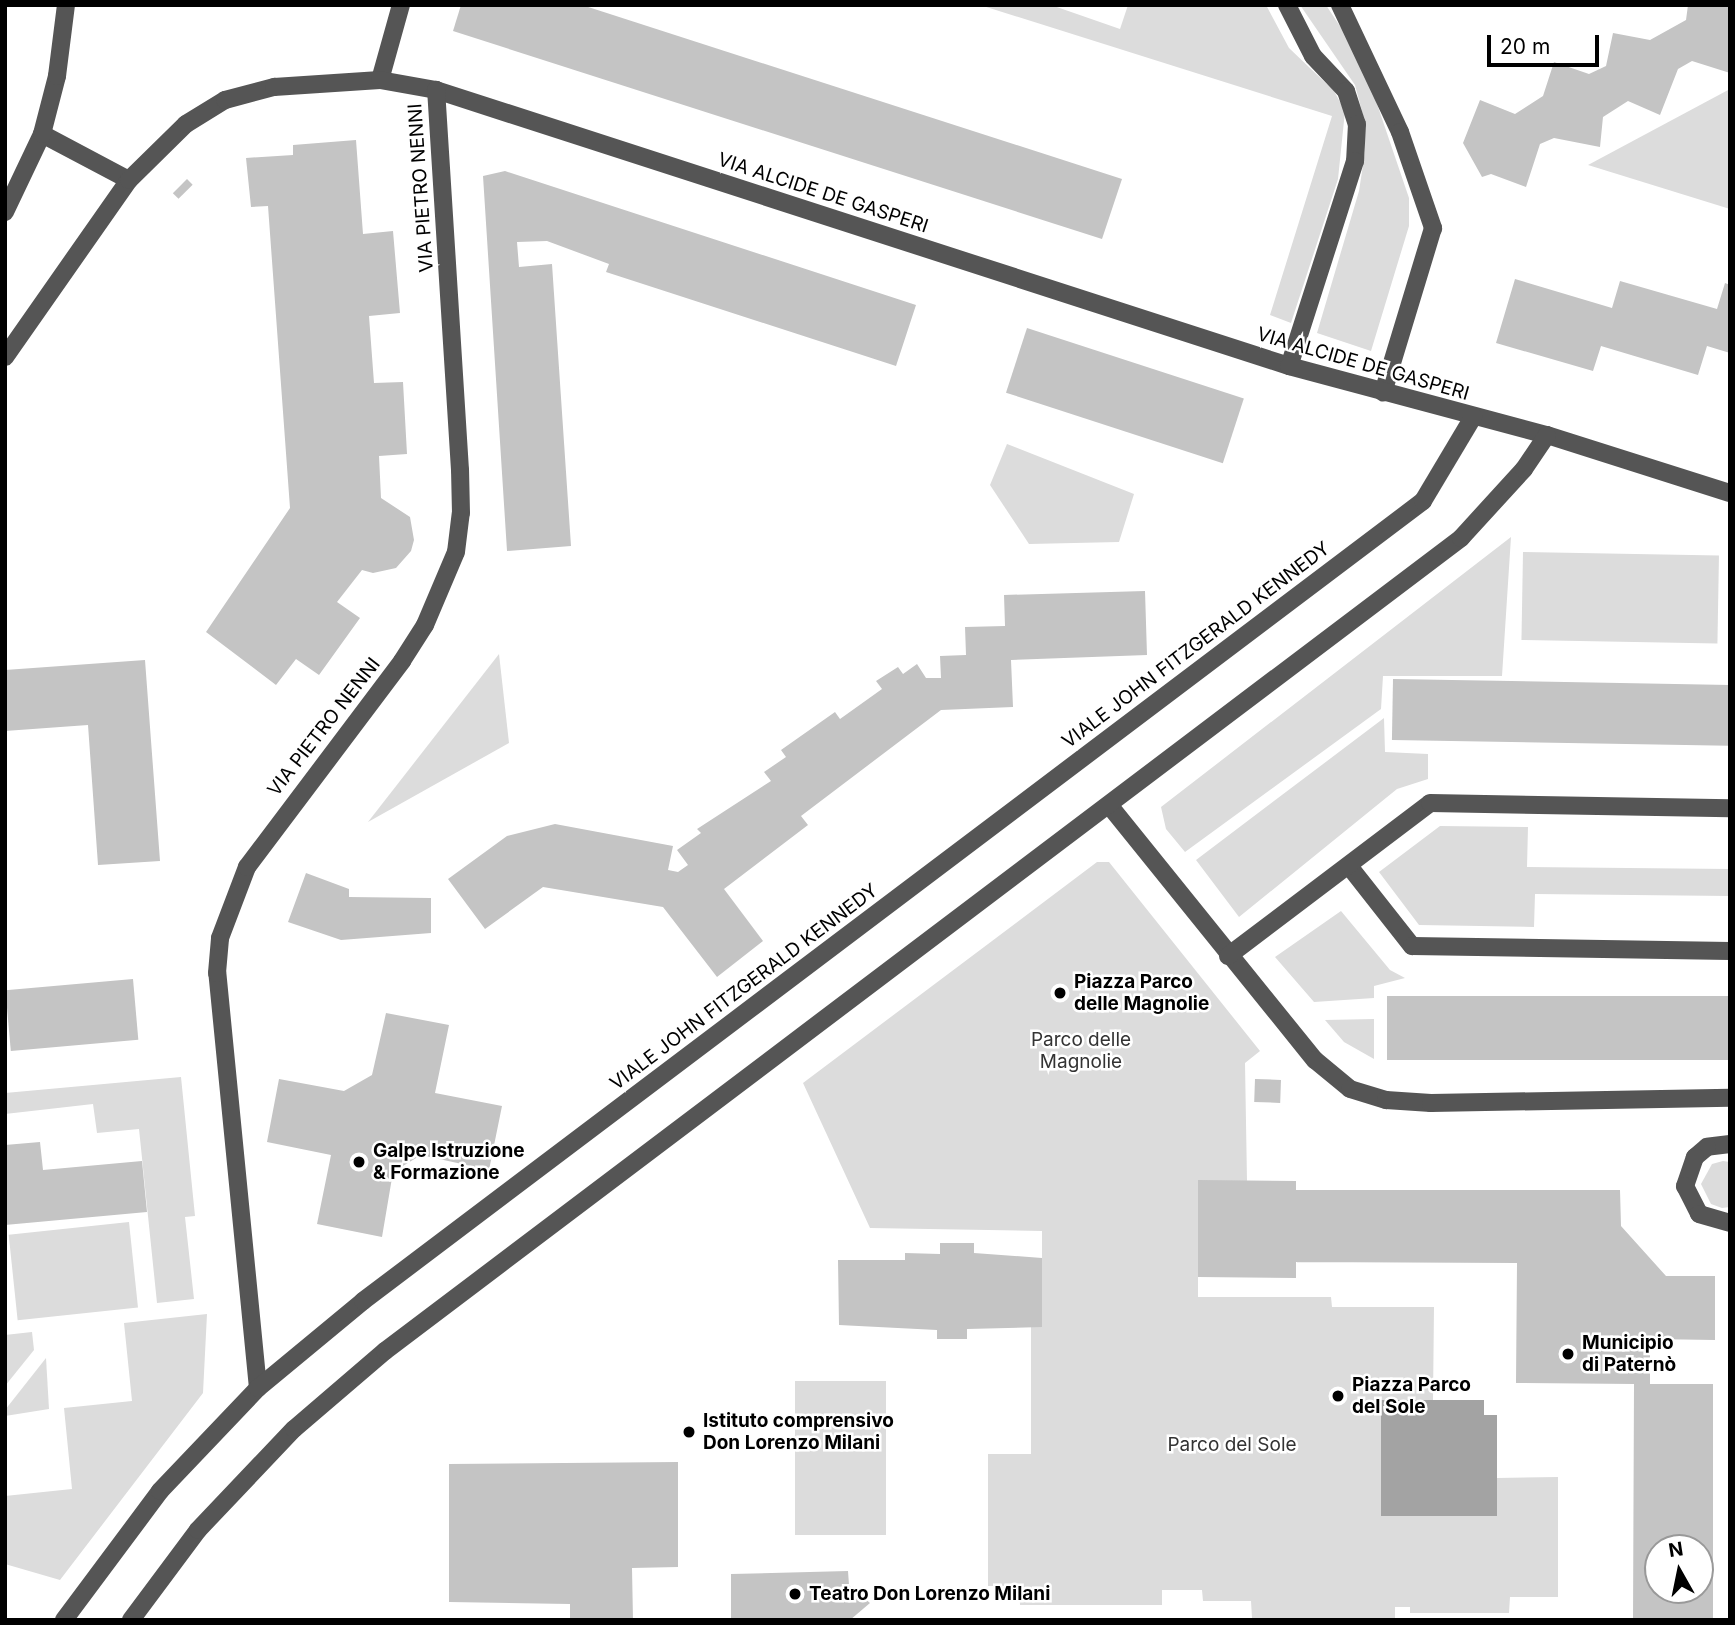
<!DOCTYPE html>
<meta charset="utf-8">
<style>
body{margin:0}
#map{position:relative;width:1735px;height:1625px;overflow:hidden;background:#fff;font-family:Inter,sans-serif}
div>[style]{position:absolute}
.green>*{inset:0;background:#dcdcdc;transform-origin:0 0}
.water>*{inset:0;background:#a3a3a3}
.building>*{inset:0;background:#c4c4c4;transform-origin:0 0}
.minor>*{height:18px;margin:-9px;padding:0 9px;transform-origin:9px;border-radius:9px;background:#555}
.dots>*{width:19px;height:19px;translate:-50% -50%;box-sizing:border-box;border:4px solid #fff;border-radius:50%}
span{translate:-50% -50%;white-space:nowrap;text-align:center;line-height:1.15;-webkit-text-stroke:5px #fff;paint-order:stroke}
.street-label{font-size:19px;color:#000}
.poi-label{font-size:19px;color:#000;font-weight:700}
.left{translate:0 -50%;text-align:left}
.park-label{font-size:19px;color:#333}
.frame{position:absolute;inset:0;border:7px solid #000;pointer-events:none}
.north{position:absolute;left:1644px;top:1534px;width:70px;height:70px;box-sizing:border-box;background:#fff;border:2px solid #999;border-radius:50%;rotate:351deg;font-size:19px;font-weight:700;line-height:28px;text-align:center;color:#000}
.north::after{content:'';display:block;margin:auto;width:24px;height:32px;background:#000;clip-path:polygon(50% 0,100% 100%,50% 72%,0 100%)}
.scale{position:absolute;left:1487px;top:35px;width:112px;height:32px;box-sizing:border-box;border:4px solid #000;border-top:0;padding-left:9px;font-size:21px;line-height:24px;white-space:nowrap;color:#000;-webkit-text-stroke:5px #fff;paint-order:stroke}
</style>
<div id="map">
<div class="green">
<i style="clip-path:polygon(980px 5px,1051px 5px,1120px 29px,1128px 5px,1266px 5px,1289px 48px,1334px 91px,1345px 111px,1338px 179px,1291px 323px,1270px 315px,1332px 116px)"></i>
<i style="clip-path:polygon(1300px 5px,1326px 5px,1345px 34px,1375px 98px,1409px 198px,1409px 226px,1371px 351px,1317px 333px,1359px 191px,1365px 152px,1363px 115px,1355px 85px)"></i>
<i style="clip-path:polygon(1730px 89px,1730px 209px,1588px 165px)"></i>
<i style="clip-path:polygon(1007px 444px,1134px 494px,1119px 542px,1029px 544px,990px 485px)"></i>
<i style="clip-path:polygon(1511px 537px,1502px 676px,1383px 676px,1381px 709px,1185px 852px,1166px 829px,1161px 807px)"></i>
<i style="left:1523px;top:552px;width:196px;height:88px;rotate:1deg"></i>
<i style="clip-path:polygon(499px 654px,509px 743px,368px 822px)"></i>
<i style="clip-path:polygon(1384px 718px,1385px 752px,1428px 754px,1428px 779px,1397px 789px,1239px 917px,1196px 860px)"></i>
<i style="clip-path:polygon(1440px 826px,1528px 827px,1527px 867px,1730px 869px,1730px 896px,1535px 894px,1534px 927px,1419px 925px,1379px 872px)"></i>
<i style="clip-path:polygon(1097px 862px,1109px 862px,1260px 1051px,1245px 1063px,1247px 1181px,1198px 1181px,1198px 1297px,1331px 1297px,1332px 1307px,1434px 1307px,1433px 1400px,1382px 1400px,1497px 1515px,1497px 1478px,1558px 1477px,1558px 1597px,1510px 1597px,1509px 1613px,1410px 1613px,1410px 1607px,1395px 1607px,1395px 1618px,1252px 1618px,1251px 1601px,1203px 1601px,1202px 1590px,1162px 1590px,1162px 1605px,1020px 1605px,1019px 1586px,988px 1586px,988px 1454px,1031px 1454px,1031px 1327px,1042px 1326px,1042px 1231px,870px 1228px,803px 1083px)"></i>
<i style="clip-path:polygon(1341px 911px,1390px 970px,1405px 978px,1374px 986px,1374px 998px,1314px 1002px,1275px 957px)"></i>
<i style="clip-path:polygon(1374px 1019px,1374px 1059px,1344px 1042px,1325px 1020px)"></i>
<i style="clip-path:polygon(181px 1077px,195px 1216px,185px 1217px,194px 1299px,157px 1303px,139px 1129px,97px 1133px,93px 1104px,5px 1114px,5px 1093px)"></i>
<i style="clip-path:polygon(1723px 1161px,1730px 1162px,1730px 1207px,1722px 1208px,1711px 1204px,1701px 1184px,1712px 1164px)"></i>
<i style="left:129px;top:1222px;width:86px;height:121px;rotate:84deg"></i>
<i style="clip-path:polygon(207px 1314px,203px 1393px,60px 1580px,5px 1564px,5px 1496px,72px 1489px,64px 1408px,132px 1401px,124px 1323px)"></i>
<i style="clip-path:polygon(32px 1332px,34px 1350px,5px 1386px,5px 1335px)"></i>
<i style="clip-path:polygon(46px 1358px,49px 1409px,5px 1416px,5px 1410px)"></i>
<i style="left:886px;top:1381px;width:154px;height:91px;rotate:90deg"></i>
</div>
<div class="water">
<i style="clip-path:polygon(1381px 1400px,1484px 1400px,1484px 1415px,1497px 1415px,1497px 1516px,1381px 1516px)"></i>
</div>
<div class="building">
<i style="clip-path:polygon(461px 5px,582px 5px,1122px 179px,1102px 239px,453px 31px)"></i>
<i style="clip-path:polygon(1688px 5px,1730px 5px,1730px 73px,1692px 61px,1678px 69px,1660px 115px,1628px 101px,1603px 117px,1600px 147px,1554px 138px,1540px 144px,1526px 187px,1491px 174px,1482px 177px,1463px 143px,1480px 100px,1515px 114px,1543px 96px,1554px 62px,1589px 74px,1606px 66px,1613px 33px,1650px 40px,1686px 20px)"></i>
<i style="clip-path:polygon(356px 140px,363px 234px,393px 231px,400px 313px,369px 316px,374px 383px,403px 382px,407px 454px,379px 456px,381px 498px,410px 517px,414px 540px,411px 551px,396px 568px,373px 573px,362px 570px,337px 602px,360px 618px,319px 675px,296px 659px,276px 685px,206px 632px,290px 508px,268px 206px,251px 207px,246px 158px,293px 155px,293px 145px)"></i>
<i style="clip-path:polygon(505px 171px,916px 305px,896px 366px,606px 272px,609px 264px,547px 241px,517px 242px,519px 267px,552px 264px,571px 546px,507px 551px,483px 176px)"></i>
<i style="left:187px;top:179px;width:8px;height:20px;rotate:45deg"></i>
<i style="clip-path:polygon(1515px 279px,1612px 308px,1620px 281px,1717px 309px,1725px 283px,1730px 285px,1730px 353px,1707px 346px,1698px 375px,1601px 346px,1593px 371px,1496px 343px)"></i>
<i style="left:1027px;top:328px;width:228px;height:68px;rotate:18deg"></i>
<i style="clip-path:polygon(1145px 591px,1147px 655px,1011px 660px,1013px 707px,941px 710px,801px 816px,808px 825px,724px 889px,763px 941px,717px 977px,663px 907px,543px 887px,485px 929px,448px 879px,507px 836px,555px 824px,673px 846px,668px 870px,678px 872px,688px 865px,677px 850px,701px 833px,697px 829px,771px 781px,764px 772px,786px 757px,781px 750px,835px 712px,840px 719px,882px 689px,876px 681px,898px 667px,903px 674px,917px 664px,926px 678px,941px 678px,940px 656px,966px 655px,965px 627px,1005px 626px,1004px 595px)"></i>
<i style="clip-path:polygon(145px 660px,160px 861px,98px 865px,88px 725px,5px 731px,5px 670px)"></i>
<i style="left:1393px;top:679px;width:337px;height:61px;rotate:1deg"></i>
<i style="clip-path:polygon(306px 873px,349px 889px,349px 897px,431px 898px,431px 933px,341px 940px,288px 922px)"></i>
<i style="left:133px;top:979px;width:61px;height:128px;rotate:85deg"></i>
<i style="left:1387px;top:996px;width:343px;height:64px"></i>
<i style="clip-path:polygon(386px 1013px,449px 1025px,435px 1093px,502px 1106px,489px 1170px,421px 1155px,393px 1172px,382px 1237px,317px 1224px,331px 1155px,267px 1142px,279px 1079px,344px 1091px,372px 1075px)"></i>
<i style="left:1255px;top:1079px;width:26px;height:23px;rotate:2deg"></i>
<i style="clip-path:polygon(40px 1142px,43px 1170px,142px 1161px,147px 1212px,5px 1225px,5px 1145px)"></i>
<i style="clip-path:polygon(evenodd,1198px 1180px,1296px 1181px,1296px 1190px,1620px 1190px,1621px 1226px,1666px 1276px,1715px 1276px,1715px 1340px,1650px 1339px,1650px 1384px,1713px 1384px,1713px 1620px,1633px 1620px,1634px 1384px,1516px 1383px,1517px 1263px,1296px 1262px,1296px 1278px,1198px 1277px,1198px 1180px,1658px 1548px,1700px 1548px,1700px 1590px,1658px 1590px,1658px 1548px)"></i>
<i style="clip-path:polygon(940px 1243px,974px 1243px,974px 1253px,1042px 1258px,1042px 1327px,967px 1329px,967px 1339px,937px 1339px,937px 1330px,839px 1325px,838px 1260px,905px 1260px,905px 1253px,940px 1254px)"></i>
<i style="clip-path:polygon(678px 1462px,678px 1567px,632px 1568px,633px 1620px,570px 1620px,570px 1604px,449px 1602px,449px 1464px)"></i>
<i style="clip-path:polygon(848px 1571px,849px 1585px,870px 1603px,850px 1620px,731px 1620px,731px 1574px)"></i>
</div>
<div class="minor">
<i style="left:1287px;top:5px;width:57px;rotate:63deg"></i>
<i style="left:1313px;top:56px;width:48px;rotate:46.7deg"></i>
<i style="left:1346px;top:91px;width:35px;rotate:72deg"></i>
<i style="left:1357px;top:124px;width:37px;rotate:93deg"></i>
<i style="left:1355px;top:161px;width:215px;rotate:107.8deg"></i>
<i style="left:1340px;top:5px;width:140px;rotate:64.7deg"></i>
<i style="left:1400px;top:132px;width:102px;rotate:71deg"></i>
<i style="left:1433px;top:228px;width:172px;rotate:106.9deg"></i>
<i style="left:380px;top:80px;width:78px;rotate:-74.4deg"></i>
<i style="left:42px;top:134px;width:98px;rotate:27.9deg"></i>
<i style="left:5px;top:212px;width:86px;rotate:-64.6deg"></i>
<i style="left:42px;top:134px;width:60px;rotate:-75.5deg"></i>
<i style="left:57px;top:76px;width:72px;rotate:-82.8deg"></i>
<i style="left:5px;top:357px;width:216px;rotate:-55deg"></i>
<i style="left:129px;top:180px;width:80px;rotate:-44.5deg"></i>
<i style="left:186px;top:124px;width:46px;rotate:-31.6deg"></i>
<i style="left:225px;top:100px;width:51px;rotate:-14.9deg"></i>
<i style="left:274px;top:87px;width:106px;rotate:-3.8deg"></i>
<i style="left:380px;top:80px;width:57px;rotate:10.1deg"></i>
<i style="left:436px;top:90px;width:897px;rotate:17.93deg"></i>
<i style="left:1289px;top:366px;width:267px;rotate:15deg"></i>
<i style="left:1547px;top:435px;width:192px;rotate:17.6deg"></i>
<i style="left:1109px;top:805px;width:328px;rotate:51.1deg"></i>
<i style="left:1315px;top:1060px;width:45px;rotate:39.6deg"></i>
<i style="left:1350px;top:1089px;width:38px;rotate:17deg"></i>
<i style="left:1386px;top:1100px;width:45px;rotate:3.8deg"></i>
<i style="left:1431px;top:1103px;width:299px;rotate:-1deg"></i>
<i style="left:1349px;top:866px;width:102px;rotate:51.8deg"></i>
<i style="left:1412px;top:946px;width:318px;rotate:0.9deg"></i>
<i style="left:1228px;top:956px;width:253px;rotate:-37.1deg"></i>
<i style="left:1430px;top:803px;width:300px;rotate:1deg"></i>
<i style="left:1730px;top:1144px;width:23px;rotate:173deg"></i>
<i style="left:1707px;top:1147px;width:16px;rotate:140deg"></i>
<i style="left:1695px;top:1157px;width:31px;rotate:109deg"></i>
<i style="left:1685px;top:1186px;width:31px;rotate:63deg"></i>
<i style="left:1699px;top:1214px;width:32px;rotate:16deg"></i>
<i style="left:258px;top:1388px;width:417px;rotate:-95.6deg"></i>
<i style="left:217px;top:973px;width:35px;rotate:-85deg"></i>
<i style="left:220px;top:938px;width:76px;rotate:-69.2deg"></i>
<i style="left:247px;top:867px;width:258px;rotate:-53deg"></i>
<i style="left:402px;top:661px;width:43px;rotate:-57.4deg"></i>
<i style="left:425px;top:625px;width:79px;rotate:-67deg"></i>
<i style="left:456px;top:552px;width:39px;rotate:-83deg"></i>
<i style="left:461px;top:513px;width:43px;rotate:-91.3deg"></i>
<i style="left:460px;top:470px;width:381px;rotate:-93.6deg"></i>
<i style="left:64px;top:1620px;width:161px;rotate:-53.3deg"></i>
<i style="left:160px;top:1491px;width:142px;rotate:-46.4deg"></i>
<i style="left:258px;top:1388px;width:136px;rotate:-39.6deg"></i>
<i style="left:363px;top:1301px;width:1328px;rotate:-37.04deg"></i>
<i style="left:1423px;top:501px;width:98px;rotate:-59.2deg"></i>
<i style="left:131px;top:1620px;width:112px;rotate:-53.3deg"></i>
<i style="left:198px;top:1530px;width:139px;rotate:-46.5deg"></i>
<i style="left:294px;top:1429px;width:120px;rotate:-40.6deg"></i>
<i style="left:385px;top:1351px;width:1349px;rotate:-37.07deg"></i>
<i style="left:1461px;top:538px;width:93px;rotate:-47.6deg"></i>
<i style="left:1524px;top:469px;width:41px;rotate:-55.9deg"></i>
</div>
<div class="dots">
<i style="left:1060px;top:993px;background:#000"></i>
<i style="left:359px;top:1162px;background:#000"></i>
<i style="left:1568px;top:1354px;background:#000"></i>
<i style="left:1338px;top:1396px;background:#000"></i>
<i style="left:689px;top:1432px;background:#000"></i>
<i style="left:795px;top:1594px;background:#000"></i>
</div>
<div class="street-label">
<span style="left:421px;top:188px;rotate:-94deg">VIA PIETRO NENNI</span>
<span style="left:823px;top:193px;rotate:18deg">VIA ALCIDE DE GASPERI</span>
<span style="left:1363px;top:364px;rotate:16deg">VIA ALCIDE DE GASPERI</span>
<span style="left:1196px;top:645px;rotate:-37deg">VIALE JOHN FITZGERALD KENNEDY</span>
<span style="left:324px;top:727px;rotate:-52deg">VIA PIETRO NENNI</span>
<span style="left:744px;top:987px;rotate:-37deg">VIALE JOHN FITZGERALD KENNEDY</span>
</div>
<div class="poi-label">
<span class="left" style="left:1074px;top:993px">Piazza Parco<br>delle Magnolie</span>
<span class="left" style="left:373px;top:1162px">Galpe Istruzione<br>&amp; Formazione</span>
<span class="left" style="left:1582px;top:1354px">Municipio<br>di Paternò</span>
<span class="left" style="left:1352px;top:1396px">Piazza Parco<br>del Sole</span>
<span class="left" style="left:703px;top:1432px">Istituto comprensivo<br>Don Lorenzo Milani</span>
<span class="left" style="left:809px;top:1594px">Teatro Don Lorenzo Milani</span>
</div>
<div class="park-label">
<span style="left:1081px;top:1051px">Parco delle<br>Magnolie</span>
<span style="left:1232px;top:1445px">Parco del Sole</span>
</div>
<div class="frame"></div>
<div class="north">N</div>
<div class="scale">20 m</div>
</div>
